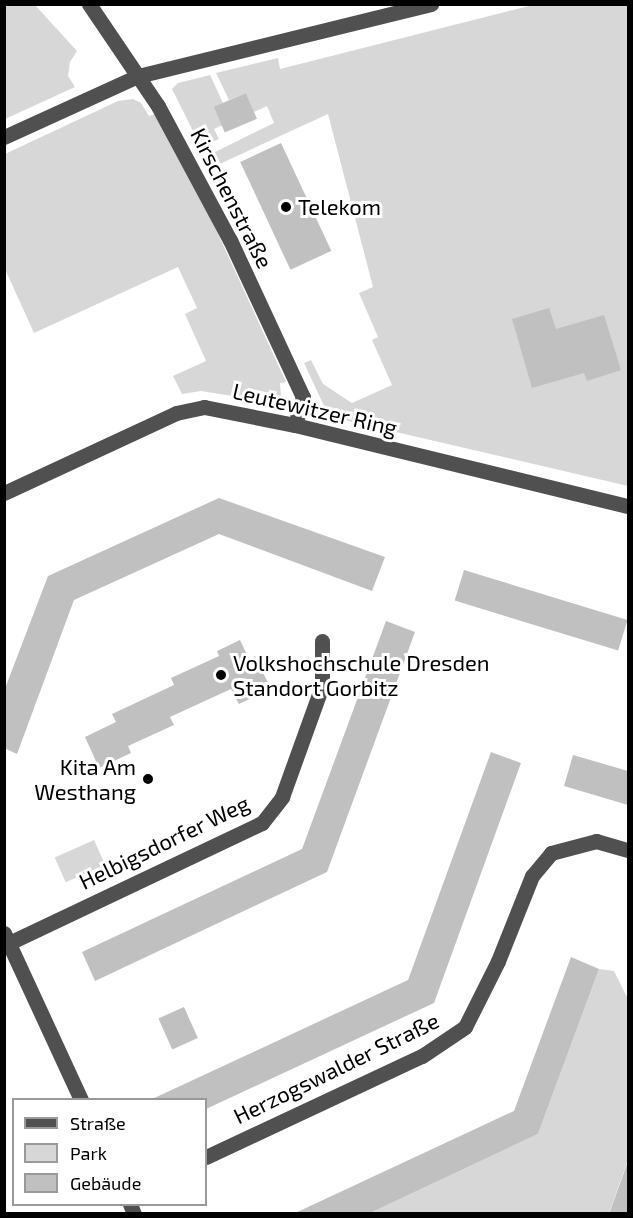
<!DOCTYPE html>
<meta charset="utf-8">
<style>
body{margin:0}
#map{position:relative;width:633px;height:1218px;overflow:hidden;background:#fff;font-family:"Exo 2",sans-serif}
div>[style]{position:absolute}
.green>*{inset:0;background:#d7d7d7;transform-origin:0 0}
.building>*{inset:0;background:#c0c0c0;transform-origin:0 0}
.minor>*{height:15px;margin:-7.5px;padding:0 7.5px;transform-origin:7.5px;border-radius:7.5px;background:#505050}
.dots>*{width:16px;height:16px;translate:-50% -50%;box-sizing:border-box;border:3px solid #fff;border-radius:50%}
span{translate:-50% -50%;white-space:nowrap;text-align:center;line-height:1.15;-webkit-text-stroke:6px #fff;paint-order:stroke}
.street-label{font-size:22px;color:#000}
.poi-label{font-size:22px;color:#000}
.left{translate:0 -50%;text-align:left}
.right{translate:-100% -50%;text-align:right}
.frame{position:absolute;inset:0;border:6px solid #000;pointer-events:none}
.legend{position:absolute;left:12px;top:1098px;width:195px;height:108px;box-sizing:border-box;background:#fff;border:2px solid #999;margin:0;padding:8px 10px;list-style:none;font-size:18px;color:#000}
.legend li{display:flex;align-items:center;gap:12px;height:30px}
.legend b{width:30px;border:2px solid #999}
</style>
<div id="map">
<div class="green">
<i style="clip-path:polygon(4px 5px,35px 5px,77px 51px,70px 62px,68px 76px,75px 87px,5px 119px)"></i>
<i style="clip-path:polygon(533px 5px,628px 5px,628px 486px,340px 419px,326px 410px,304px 363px,311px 360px,323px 384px,352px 403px,392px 385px,372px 340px,378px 337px,359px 293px,373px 287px,328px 114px,213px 167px,207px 156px,274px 123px,267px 106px,254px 112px,246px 93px,229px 100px,216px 73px,278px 58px,280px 69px)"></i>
<i style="clip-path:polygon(210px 75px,223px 103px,214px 107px,223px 125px,214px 129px,219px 139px,201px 147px,172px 89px,178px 83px)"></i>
<i style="clip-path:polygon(133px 99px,141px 103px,149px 116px,155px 114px,208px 212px,286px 382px,280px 383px,281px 397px,277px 400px,270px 402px,201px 391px,182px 394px,173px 376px,206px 361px,185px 314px,197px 308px,178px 267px,34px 333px,5px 269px,5px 154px,118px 101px)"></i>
<i style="left:94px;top:840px;width:27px;height:43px;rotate:66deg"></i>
<i style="clip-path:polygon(599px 969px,614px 971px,628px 999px,628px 1160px,609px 1213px,368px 1214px,538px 1134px)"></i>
</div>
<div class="building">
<i style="left:246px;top:93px;width:28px;height:35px;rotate:67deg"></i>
<i style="left:281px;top:143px;width:119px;height:45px;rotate:65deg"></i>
<i style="clip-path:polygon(549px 308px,556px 329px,604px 315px,621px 370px,587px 381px,584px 373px,532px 388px,512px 319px)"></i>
<i style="clip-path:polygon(219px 498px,385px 557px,372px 591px,219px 534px,74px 600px,17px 754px,4px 748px,4px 691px,48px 576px)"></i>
<i style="left:464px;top:570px;width:171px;height:32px;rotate:17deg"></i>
<i style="clip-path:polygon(386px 621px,415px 632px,327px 872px,95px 981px,82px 952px,302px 849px)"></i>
<i style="clip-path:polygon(240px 640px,249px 659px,255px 656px,271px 689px,239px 704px,231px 689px,170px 717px,174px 725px,128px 746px,131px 753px,99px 768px,85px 737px,116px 722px,112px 714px,174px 685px,171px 678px,219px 656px,217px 651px)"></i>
<i style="clip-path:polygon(491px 752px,521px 763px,434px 1003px,206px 1109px,206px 1100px,150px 1100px,408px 980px)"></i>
<i style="clip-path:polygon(573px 755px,628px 771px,628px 805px,564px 786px)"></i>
<i style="clip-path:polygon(571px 957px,599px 969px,538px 1134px,368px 1214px,293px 1214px,514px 1111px)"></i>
<i style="left:184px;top:1007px;width:34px;height:28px;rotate:66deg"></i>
<i style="clip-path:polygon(627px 1164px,628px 1214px,609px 1214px)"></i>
</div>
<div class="minor">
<i style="left:89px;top:4px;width:123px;rotate:55.9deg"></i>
<i style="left:158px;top:106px;width:152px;rotate:61.8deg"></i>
<i style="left:230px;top:240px;width:173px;rotate:65.1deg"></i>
<i style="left:303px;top:397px;width:29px;rotate:106deg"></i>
<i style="left:4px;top:137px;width:147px;rotate:-24.5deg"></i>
<i style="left:138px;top:76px;width:302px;rotate:-13.8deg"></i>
<i style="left:4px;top:493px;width:190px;rotate:-24.9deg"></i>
<i style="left:176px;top:413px;width:29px;rotate:-12deg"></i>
<i style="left:204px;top:407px;width:93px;rotate:11.2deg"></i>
<i style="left:295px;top:425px;width:343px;rotate:13.7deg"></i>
<i style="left:4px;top:933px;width:184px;rotate:65.2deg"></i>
<i style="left:9px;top:943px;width:280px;rotate:-25.4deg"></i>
<i style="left:262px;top:823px;width:33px;rotate:-52deg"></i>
<i style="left:282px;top:797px;width:118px;rotate:-70.2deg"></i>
<i style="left:322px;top:686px;width:45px;rotate:-90deg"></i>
<i style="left:206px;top:1157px;width:238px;rotate:-25.1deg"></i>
<i style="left:422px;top:1056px;width:52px;rotate:-34deg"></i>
<i style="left:465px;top:1027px;width:74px;rotate:-63.4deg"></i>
<i style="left:498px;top:961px;width:92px;rotate:-68.2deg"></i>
<i style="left:532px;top:876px;width:30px;rotate:-50deg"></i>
<i style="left:551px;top:853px;width:47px;rotate:-14.9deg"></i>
<i style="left:596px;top:841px;width:33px;rotate:16deg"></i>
<i style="left:130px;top:1204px;width:11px;rotate:68deg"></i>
</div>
<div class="dots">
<i style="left:286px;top:207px;background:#000"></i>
<i style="left:221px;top:675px;background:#000"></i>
<i style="left:148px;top:779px;background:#000"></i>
</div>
<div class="street-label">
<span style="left:232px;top:198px;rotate:63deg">Kirschenstraße</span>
<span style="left:315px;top:409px;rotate:13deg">Leutewitzer Ring</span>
<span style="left:164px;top:842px;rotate:-26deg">Helbigsdorfer Weg</span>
<span style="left:336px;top:1068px;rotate:-26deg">Herzogswalder Straße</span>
</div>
<div class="poi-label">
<span class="left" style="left:298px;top:207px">Telekom</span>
<span class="left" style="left:233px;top:675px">Volkshochschule Dresden<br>Standort Gorbitz</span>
<span class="right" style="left:136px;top:779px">Kita Am<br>Westhang</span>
</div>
<div class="frame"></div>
<ul class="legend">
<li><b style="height:8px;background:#505050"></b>Straße</li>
<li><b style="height:16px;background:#d7d7d7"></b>Park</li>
<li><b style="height:16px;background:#c0c0c0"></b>Gebäude</li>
</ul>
</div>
